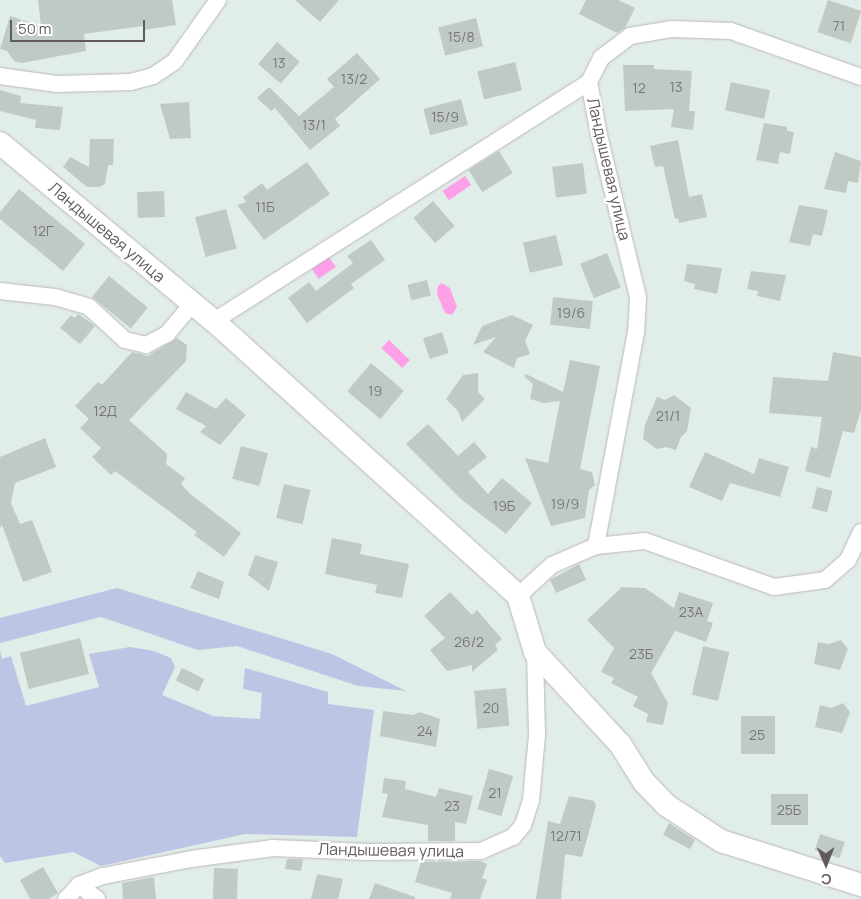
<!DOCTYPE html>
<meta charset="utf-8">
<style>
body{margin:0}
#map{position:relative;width:861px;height:899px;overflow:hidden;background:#e1ede8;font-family:Manrope,sans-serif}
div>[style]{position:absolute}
.green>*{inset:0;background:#bdc5e5}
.water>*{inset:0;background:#fea0e7;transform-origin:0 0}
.building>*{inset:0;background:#c0cac5;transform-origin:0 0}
.roads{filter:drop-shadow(0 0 1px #beb7bb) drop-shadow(0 0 1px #beb7bb)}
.street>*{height:16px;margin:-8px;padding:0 8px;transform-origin:8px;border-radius:8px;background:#fff}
.secondary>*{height:22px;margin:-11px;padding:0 11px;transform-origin:11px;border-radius:11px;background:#fff}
span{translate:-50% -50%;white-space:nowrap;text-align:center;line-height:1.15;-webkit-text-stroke:4.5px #fff;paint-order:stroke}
.number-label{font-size:14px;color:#7a7678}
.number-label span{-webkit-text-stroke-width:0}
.street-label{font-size:16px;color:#625a5f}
.north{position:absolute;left:801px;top:839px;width:50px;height:50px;-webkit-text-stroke:4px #fff;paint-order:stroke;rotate:179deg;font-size:14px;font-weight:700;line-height:20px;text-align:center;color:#625a5f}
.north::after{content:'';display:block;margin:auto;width:18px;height:22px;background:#625a5f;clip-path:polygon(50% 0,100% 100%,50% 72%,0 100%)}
.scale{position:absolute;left:10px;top:20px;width:135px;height:22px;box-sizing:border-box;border:2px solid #625a5f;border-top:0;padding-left:6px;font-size:15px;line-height:18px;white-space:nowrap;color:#625a5f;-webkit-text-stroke:4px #fff;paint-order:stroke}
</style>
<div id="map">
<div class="green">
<i style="clip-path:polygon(117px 588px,332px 654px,406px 691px,358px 686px,237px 646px,198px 650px,101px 617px,0 643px,0 618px)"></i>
<i style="clip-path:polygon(130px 647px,154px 651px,171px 658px,175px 667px,162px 695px,213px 716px,260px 719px,262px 693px,243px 689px,245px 668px,328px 692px,328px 704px,374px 710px,357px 837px,245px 834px,101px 866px,73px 852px,5px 863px,0 856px,0 651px,2px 659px,11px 656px,26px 706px,99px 687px,89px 654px)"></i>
</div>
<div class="water">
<i style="left:465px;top:176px;width:11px;height:27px;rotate:56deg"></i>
<i style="left:329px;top:257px;width:12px;height:21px;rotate:55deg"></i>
<i style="clip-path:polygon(442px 283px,450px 288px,457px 307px,452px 315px,445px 313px,437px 294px,438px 286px)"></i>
<i style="left:389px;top:340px;width:29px;height:11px;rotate:44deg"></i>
</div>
<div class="building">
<i style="clip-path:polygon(38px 0,172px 0,176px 25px,144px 30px,143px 26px,84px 34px,86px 51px,22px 63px,14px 61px,7px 51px,0 49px,10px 16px,41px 26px)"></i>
<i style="clip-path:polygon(295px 0,339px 0,320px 22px)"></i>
<i style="clip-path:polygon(586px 0,618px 0,635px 8px,625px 28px,617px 33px,579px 14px)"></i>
<i style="left:828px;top:0;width:35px;height:34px;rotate:18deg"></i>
<i style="left:476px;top:18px;width:29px;height:39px;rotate:76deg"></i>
<i style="left:277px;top:42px;width:30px;height:29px;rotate:41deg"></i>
<i style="clip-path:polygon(357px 53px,380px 79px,335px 119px,340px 126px,310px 150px,275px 108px,271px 111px,257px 98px,269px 87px,299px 116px,334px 87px,327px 79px)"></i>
<i style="left:515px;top:62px;width:29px;height:39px;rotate:76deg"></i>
<i style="clip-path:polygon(623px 65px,654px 65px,654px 69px,692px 71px,689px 111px,695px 111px,693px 130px,671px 127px,674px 109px,625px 111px)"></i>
<i style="left:731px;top:82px;width:40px;height:29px;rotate:12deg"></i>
<i style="clip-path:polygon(0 90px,21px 96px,20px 103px,63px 107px,60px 130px,35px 128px,36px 120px,0 111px)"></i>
<i style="left:461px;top:99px;width:27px;height:39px;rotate:75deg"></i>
<i style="clip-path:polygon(189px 102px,191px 138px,170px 139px,160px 104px)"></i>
<i style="clip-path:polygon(764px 123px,787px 127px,787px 131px,794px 132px,790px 154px,780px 152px,778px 164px,756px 160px)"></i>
<i style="clip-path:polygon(90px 139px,114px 139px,113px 165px,108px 165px,105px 184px,99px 187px,87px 187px,63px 167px,70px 157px,89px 167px)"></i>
<i style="clip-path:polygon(678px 140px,689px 197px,702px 194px,707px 217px,679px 223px,678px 218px,675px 219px,663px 166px,655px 167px,650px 146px)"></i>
<i style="left:499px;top:151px;width:26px;height:36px;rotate:58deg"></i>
<i style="clip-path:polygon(835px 152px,861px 161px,858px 183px,848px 181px,846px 193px,824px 189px)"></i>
<i style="clip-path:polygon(307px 162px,330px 194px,264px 240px,237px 205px,246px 202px,243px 197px,262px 183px,267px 190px)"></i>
<i style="left:583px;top:163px;width:31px;height:31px;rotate:83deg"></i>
<i style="clip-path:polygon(19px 189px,85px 244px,63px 271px,0 219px,0 212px)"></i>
<i style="left:164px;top:191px;width:26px;height:27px;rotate:88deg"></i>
<i style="left:433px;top:201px;width:33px;height:26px;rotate:49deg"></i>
<i style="clip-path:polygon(799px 205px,828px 210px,822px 236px,813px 234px,810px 246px,789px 242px)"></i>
<i style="left:226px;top:209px;width:41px;height:32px;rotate:75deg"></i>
<i style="left:556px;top:235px;width:31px;height:34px;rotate:77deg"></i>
<i style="clip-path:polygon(371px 240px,385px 260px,351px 284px,354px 288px,307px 323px,288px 298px,309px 282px,316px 291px,353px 263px,347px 256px)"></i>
<i style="left:607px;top:253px;width:37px;height:29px;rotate:68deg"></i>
<i style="clip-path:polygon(687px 264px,722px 268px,717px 294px,694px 289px,695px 284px,684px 281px)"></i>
<i style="clip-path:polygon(751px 271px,786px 275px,780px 301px,757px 296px,758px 291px,747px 289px)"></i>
<i style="left:109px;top:276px;width:50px;height:27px;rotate:39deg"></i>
<i style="left:427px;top:280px;width:16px;height:20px;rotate:76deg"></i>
<i style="left:553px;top:297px;width:40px;height:28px;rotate:6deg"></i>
<i style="clip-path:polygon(78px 314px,95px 326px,80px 344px,60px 328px,71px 315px,75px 318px)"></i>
<i style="clip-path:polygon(512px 315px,533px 325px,525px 341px,530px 354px,517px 358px,514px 368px,483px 352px,496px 337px,473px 345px,482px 326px)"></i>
<i style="left:442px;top:332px;width:22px;height:20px;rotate:72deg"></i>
<i style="clip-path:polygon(177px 338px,187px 345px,186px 361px,129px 420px,167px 454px,166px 464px,185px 478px,181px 484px,189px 493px,241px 533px,224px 557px,194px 535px,197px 532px,115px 471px,111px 475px,92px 457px,101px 448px,80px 428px,89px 419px,75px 406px,98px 382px,102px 385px,132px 352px,148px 356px)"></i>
<i style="clip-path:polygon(833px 352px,861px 357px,861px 410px,854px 433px,843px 431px,830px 478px,805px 471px,811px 447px,817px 449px,822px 417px,769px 413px,773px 377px,828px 381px)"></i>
<i style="clip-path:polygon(570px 360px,600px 366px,580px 469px,592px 472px,595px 485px,589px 490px,585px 518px,551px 526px,525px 458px,548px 463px,560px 401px,544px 403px,530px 399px,533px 384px,524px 376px,526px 374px,563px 392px)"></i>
<i style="left:371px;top:363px;width:43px;height:37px;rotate:40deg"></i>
<i style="clip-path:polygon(478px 373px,478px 392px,485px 399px,462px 422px,458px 411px,446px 399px,463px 375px)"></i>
<i style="clip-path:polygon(186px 392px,216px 409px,226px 398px,246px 415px,220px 445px,200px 432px,206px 426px,176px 409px)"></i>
<i style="clip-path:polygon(674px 395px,691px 408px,687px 431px,681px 437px,676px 450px,666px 447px,657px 449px,643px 439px,645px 425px,657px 397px,665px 400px)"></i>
<i style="clip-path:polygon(428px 424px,458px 456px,474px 442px,487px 457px,468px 472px,488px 494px,502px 478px,532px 503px,506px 534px,462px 500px,406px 444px)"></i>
<i style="clip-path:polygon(45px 438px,56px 467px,15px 483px,11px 503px,20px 524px,32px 520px,52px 572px,23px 582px,2px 525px,0 528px,0 457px)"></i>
<i style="left:241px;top:446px;width:28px;height:34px;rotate:15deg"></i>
<i style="clip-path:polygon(705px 452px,754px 474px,759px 458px,789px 467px,780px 497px,730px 483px,722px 501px,689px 487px)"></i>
<i style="left:284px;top:484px;width:27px;height:35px;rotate:13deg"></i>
<i style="left:817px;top:487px;width:16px;height:22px;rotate:14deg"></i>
<i style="clip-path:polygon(332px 538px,362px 544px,360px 554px,409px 564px,402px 598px,375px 593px,377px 585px,325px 574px)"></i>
<i style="clip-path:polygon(255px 555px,278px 562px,269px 591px,248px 575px)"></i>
<i style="clip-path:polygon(579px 564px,586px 580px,556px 593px,550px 580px)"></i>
<i style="clip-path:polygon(198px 571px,224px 582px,219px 599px,190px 588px)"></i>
<i style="clip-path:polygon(622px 587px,645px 588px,674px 608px,679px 592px,713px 603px,707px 621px,713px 623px,706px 642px,675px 631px,651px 673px,668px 703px,663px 725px,646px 722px,648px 714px,633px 706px,638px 697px,611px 683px,614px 678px,601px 672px,614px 648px,587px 620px)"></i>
<i style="clip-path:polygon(450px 592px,472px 615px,477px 610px,502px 639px,495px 645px,498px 650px,472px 672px,472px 665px,447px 671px,430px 650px,445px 638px,424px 616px)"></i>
<i style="left:80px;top:638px;width:37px;height:62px;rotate:76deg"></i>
<i style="clip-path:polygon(841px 640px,848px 649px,840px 670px,814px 664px,818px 642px,829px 644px)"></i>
<i style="left:703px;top:646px;width:27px;height:50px;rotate:13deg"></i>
<i style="left:182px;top:668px;width:25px;height:14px;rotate:26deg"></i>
<i style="left:506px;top:688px;width:38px;height:32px;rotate:85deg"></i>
<i style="clip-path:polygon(843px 703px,850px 712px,842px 733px,815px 727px,820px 705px,832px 708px)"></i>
<i style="clip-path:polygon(383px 711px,413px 715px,420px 712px,440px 719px,436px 747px,380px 736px)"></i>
<i style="left:741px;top:716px;width:34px;height:38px"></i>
<i style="left:489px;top:769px;width:25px;height:42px;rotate:16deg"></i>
<i style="clip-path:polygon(384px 778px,406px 781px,405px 789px,436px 797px,439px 788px,473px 796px,466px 824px,455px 822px,455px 841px,428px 841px,428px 825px,382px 817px,388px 794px,382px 793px)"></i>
<i style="left:771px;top:794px;width:37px;height:31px"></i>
<i style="clip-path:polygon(569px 796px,594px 801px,596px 806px,582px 857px,565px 854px,561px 899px,536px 899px,548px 821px,560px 824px)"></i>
<i style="clip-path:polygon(669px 823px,695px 840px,690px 849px,663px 835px)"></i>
<i style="left:820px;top:834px;width:26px;height:17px;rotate:18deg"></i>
<i style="clip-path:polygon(287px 859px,303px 859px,301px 871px,285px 869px)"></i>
<i style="clip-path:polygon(480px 861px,487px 864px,482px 878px,487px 880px,480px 899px,450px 899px,452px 893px,415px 882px,421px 862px)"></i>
<i style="clip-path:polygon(43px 867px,58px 893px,49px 899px,30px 899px,20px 880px)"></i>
<i style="left:214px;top:868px;width:24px;height:31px;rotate:2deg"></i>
<i style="clip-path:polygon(317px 874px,343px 879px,338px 899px,311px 899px)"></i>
<i style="clip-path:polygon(154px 877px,156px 899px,123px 899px,122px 883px)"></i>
<i style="clip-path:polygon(375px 883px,415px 897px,415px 899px,369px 899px)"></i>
</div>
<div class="roads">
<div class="street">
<i style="left:0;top:76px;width:58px;rotate:8deg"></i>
<i style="left:57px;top:84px;width:74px;rotate:-1.5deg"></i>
<i style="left:131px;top:82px;width:23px;rotate:-15deg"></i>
<i style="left:153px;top:76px;width:25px;rotate:-34deg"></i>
<i style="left:174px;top:62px;width:76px;rotate:-54.6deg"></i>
<i style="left:589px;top:82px;width:54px;rotate:79.3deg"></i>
<i style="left:599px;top:135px;width:167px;rotate:76.5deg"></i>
<i style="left:638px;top:297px;width:35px;rotate:93deg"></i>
<i style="left:636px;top:332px;width:218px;rotate:100.6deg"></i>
<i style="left:589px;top:82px;width:27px;rotate:-63deg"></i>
<i style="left:601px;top:58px;width:36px;rotate:-37deg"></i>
<i style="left:630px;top:36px;width:43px;rotate:-9.5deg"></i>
<i style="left:672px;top:29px;width:59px;rotate:1.9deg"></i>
<i style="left:731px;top:31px;width:138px;rotate:19.5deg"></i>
<i style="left:0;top:291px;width:55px;rotate:6.2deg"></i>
<i style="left:55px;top:297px;width:35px;rotate:16deg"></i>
<i style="left:89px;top:307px;width:49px;rotate:42.5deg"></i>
<i style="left:125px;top:340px;width:22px;rotate:13deg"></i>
<i style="left:146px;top:345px;width:24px;rotate:-28deg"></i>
<i style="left:167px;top:334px;width:39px;rotate:-50deg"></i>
<i style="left:214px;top:321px;width:445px;rotate:-32.5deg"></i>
<i style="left:518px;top:596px;width:46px;rotate:-42.4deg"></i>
<i style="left:552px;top:565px;width:48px;rotate:-23.4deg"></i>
<i style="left:596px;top:546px;width:49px;rotate:-5.8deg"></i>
<i style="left:645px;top:541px;width:137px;rotate:19.6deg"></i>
<i style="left:774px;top:587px;width:51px;rotate:-7.8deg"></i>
<i style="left:825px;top:580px;width:30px;rotate:-41deg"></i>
<i style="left:848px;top:560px;width:31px;rotate:-65deg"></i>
<i style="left:79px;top:885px;width:23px;rotate:38deg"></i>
<i style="left:66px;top:899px;width:19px;rotate:-47deg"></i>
<i style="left:79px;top:885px;width:26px;rotate:-21deg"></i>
<i style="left:103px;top:876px;width:90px;rotate:-10.9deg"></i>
<i style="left:191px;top:859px;width:83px;rotate:-7.6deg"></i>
<i style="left:273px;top:848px;width:95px;rotate:2.4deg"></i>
<i style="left:368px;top:852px;width:113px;rotate:-0.5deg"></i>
<i style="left:481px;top:851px;width:35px;rotate:-24deg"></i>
<i style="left:513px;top:837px;width:16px;rotate:-50deg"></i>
<i style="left:523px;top:825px;width:26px;rotate:-72deg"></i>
<i style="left:531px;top:800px;width:65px;rotate:-84.7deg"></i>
<i style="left:537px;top:735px;width:83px;rotate:-91.4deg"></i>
</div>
<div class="secondary">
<i style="left:0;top:143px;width:278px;rotate:39.8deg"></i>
<i style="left:214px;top:321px;width:410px;rotate:42.1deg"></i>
<i style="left:518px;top:596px;width:59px;rotate:73.1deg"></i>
<i style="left:535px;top:652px;width:125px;rotate:47.3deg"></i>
<i style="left:620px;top:744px;width:45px;rotate:57.7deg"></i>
<i style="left:644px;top:782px;width:32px;rotate:46deg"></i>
<i style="left:666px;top:805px;width:66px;rotate:33.2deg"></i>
<i style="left:721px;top:841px;width:147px;rotate:17.4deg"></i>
</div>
</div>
<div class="number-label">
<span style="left:839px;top:26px">71</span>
<span style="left:461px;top:37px">15/8</span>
<span style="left:279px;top:63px">13</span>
<span style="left:354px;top:79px">13/2</span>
<span style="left:676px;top:87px">13</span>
<span style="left:639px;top:88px">12</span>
<span style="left:445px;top:117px">15/9</span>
<span style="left:314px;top:125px">13/1</span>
<span style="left:265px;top:207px">11Б</span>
<span style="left:43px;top:231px">12Г</span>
<span style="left:571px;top:313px">19/6</span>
<span style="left:375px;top:391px">19</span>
<span style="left:105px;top:411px">12Д</span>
<span style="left:668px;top:416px">21/1</span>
<span style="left:565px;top:504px">19/9</span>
<span style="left:504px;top:506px">19Б</span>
<span style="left:691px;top:612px">23А</span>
<span style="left:469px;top:642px">26/2</span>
<span style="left:641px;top:654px">23Б</span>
<span style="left:491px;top:708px">20</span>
<span style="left:425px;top:731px">24</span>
<span style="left:757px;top:735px">25</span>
<span style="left:495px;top:793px">21</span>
<span style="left:452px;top:806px">23</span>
<span style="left:789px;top:810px">25Б</span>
<span style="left:566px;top:836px">12/71</span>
</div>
<div class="street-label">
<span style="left:609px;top:169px;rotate:77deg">Ландышевая улица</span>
<span style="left:107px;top:232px;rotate:40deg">Ландышевая улица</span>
<span style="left:391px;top:850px;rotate:1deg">Ландышевая улица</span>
</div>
<div class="north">С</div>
<div class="scale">50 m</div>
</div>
